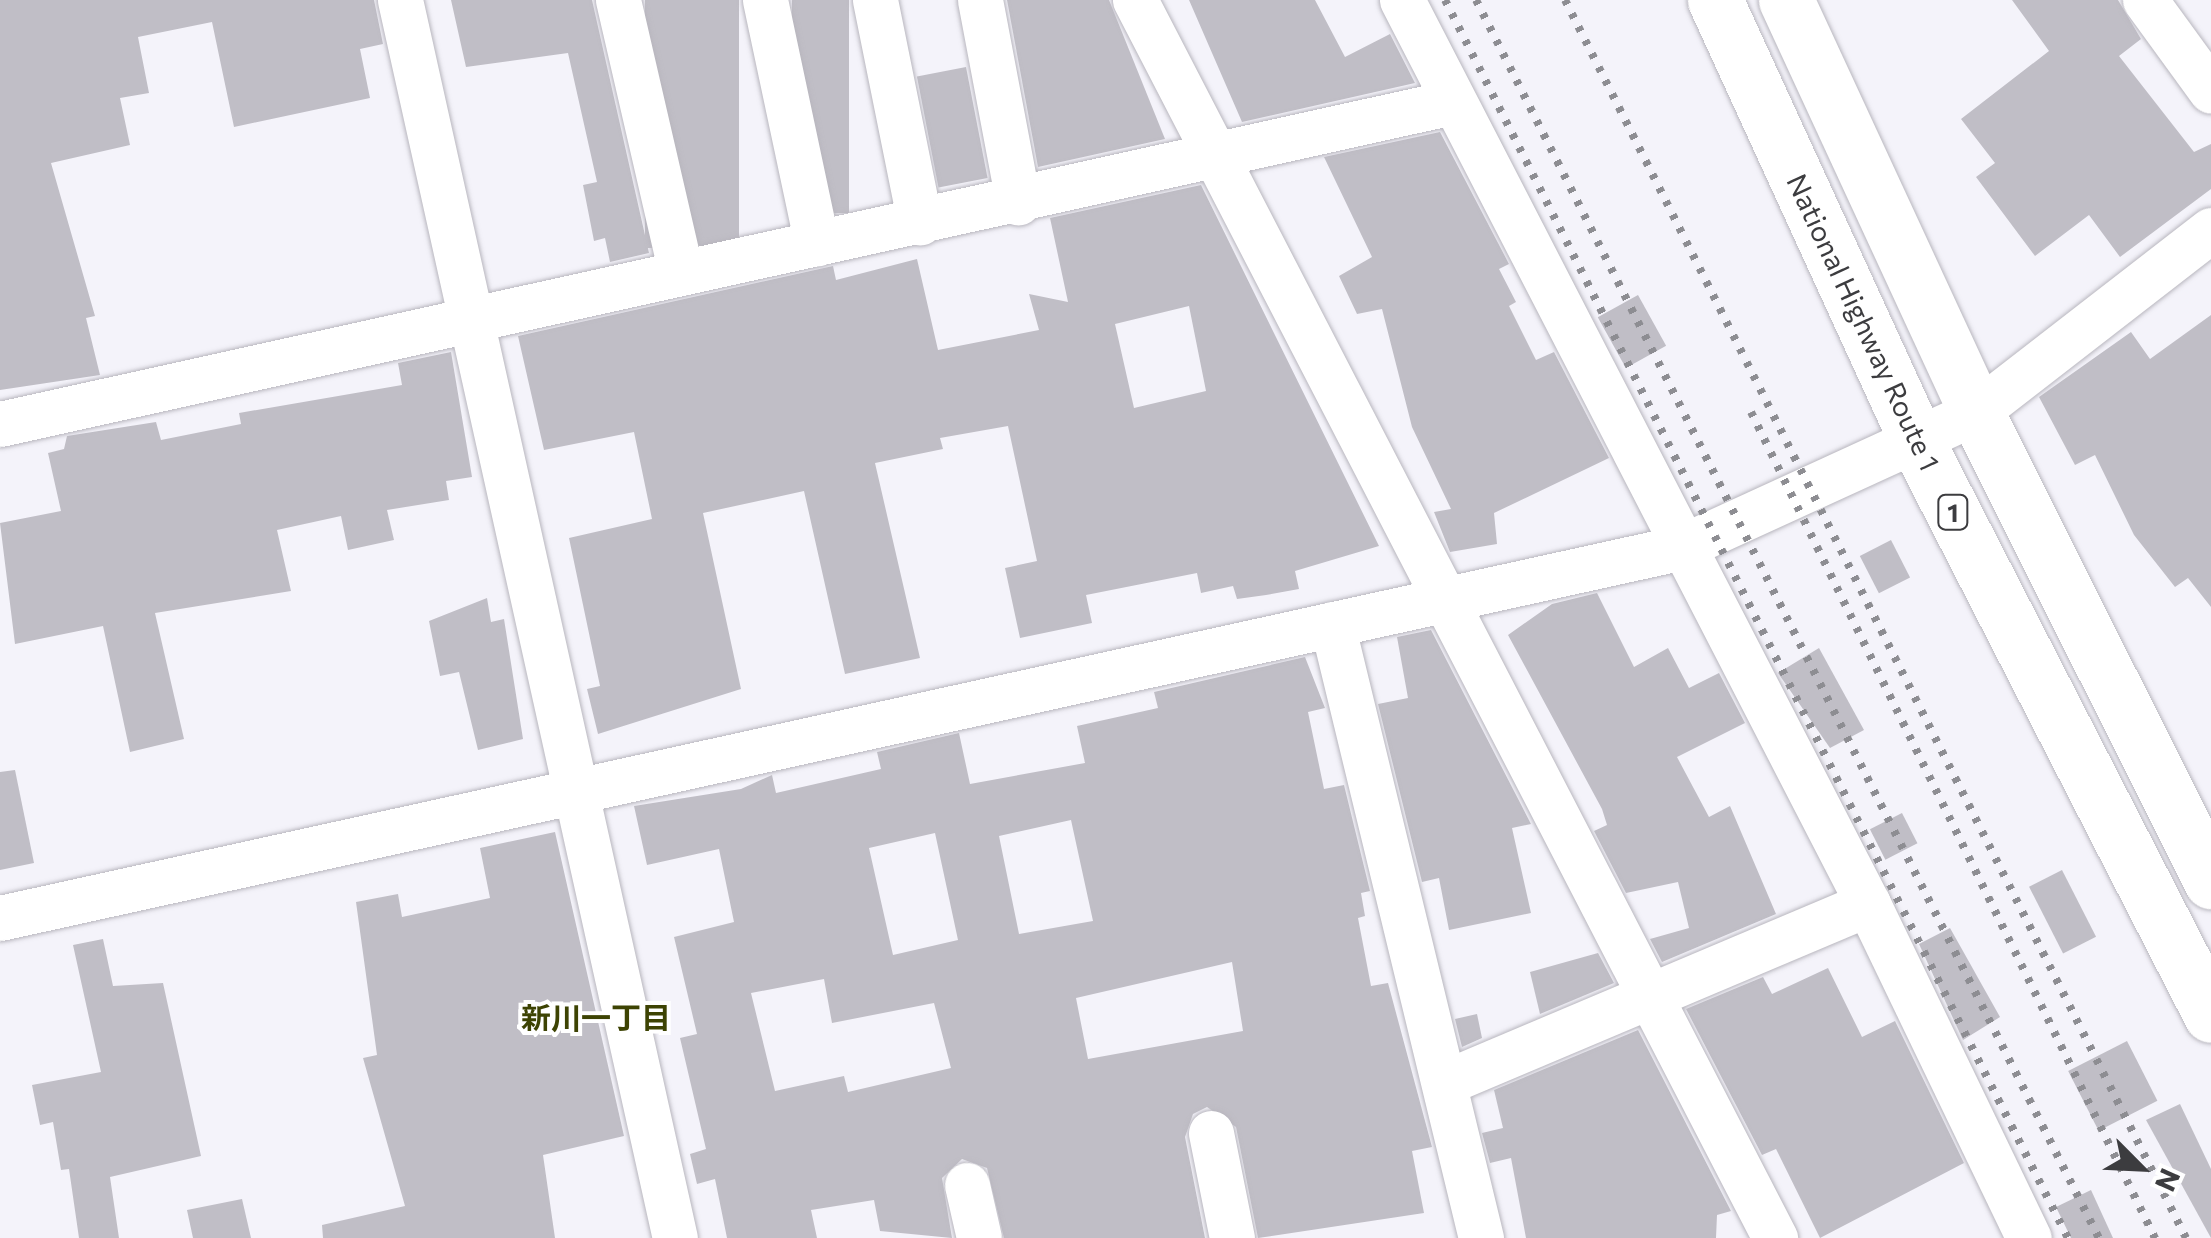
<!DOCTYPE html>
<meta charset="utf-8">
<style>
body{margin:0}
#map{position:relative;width:2211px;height:1238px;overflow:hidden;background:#f4f3fa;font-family:Commissioner,"Noto Sans JP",sans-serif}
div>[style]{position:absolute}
.building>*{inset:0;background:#c0bec6;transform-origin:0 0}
.roads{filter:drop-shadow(0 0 2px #b8b6be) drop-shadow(0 0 2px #b8b6be)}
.minor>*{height:45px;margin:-22.5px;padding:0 22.5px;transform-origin:22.5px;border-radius:22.5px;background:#fff}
.highway>*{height:55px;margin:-27.5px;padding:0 27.5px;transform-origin:27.5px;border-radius:27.5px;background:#fff}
.rail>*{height:8px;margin-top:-4px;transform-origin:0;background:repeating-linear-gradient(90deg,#8d8d92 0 5px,transparent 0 15px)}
span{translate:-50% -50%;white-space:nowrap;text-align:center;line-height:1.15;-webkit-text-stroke:8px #fff;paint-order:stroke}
.shield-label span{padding:2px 8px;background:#fff;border:2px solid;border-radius:8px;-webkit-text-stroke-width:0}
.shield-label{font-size:25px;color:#3c3c3f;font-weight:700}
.street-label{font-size:28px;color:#3c3c3f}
.neighbourhood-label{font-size:30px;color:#3d4303;font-weight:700}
.north{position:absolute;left:2091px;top:1118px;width:100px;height:100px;-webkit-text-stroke:8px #fff;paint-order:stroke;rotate:114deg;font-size:28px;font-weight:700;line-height:40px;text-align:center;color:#3c3c3f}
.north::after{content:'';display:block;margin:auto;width:35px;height:45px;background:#3c3c3f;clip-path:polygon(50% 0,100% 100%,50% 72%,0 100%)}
</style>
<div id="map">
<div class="building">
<i style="clip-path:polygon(0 0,374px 0,383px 44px,360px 49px,370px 98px,234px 127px,212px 22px,138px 37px,149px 93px,120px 98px,130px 145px,51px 163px,95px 316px,86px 318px,100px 375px,0 390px)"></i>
<i style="clip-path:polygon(451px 0,592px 0,649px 253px,610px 262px,605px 238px,594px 241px,583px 185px,597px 182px,568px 53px,466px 67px)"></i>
<i style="left:645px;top:0;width:94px;height:248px"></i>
<i style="left:792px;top:0;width:57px;height:213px"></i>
<i style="clip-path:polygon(1007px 0,1109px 0,1165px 139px,1038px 167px)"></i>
<i style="clip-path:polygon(1189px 0,1315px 0,1345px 57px,1390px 34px,1415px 83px,1242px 122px)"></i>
<i style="clip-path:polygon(2012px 0,2118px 0,2141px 39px,2119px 56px,2194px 152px,2211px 144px,2211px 189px,2120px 257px,2089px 215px,2035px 256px,1976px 177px,1995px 163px,1961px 119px,2049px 51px)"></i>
<i style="left:966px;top:67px;width:113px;height:50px;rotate:79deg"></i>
<i style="clip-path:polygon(1440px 132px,1509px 264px,1499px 269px,1516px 302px,1509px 306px,1536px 360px,1554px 352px,1609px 458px,1494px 513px,1497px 544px,1450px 552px,1434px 512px,1451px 509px,1412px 427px,1382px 309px,1357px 314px,1339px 276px,1372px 257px,1324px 157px)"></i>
<i style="clip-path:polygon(evenodd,1201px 185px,1379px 546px,1295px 571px,1299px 589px,1266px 595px,1237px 599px,1233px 586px,1201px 593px,1197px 573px,1086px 595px,1092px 623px,1020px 638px,1005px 568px,1037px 561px,1008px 426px,940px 438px,943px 449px,875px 463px,920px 658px,845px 674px,804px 491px,703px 513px,741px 689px,598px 734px,587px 689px,600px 686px,569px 538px,652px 519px,634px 432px,544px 450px,518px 336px,833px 266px,836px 280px,917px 259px,938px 350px,1039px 330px,1029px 294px,1068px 302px,1050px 218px,1201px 185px,1189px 306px,1206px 391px,1134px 408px,1115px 324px,1189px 306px)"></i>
<i style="left:1638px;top:295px;width:58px;height:46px;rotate:61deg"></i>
<i style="clip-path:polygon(2211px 315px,2211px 607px,2188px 578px,2175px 587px,2134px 535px,2095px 455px,2075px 465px,2039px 397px,2131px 332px,2150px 359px)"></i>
<i style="clip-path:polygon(451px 352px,472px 477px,446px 481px,449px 500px,387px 510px,394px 540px,348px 550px,341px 516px,277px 530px,291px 591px,155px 613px,184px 739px,130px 752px,103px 626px,15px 644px,0 523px,61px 511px,48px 453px,64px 449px,67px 436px,156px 422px,161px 440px,241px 424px,239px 413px,402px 385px,398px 363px)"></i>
<i style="left:1891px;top:540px;width:42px;height:35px;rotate:63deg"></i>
<i style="clip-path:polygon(1597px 593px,1634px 667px,1668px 648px,1689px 688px,1719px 673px,1745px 723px,1677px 757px,1709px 817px,1730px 806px,1776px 914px,1662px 962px,1650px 939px,1689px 928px,1678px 882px,1626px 893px,1594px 831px,1607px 825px,1602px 809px,1508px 635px,1552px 604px)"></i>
<i style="clip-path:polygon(487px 598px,491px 622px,504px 619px,523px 739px,478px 750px,459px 672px,440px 676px,429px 621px)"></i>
<i style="clip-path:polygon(1431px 630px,1531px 824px,1512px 828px,1531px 913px,1449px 930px,1439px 878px,1422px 882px,1378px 704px,1408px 698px,1397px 637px)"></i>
<i style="clip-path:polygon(1819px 648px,1864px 730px,1830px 748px,1778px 673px)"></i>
<i style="clip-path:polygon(evenodd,1305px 657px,1325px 708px,1308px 712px,1324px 789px,1344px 785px,1370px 891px,1361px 893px,1365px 916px,1358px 918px,1371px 986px,1388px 983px,1432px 1147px,1412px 1151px,1424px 1213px,1258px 1238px,1236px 1127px,1207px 1107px,1193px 1114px,1185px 1137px,1205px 1238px,1004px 1238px,987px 1168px,962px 1159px,942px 1178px,952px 1238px,880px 1231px,874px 1200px,811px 1210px,817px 1238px,727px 1238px,715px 1179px,697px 1184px,690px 1154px,706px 1149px,680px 1038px,697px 1034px,674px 937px,734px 922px,719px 849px,647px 865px,634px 806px,741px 789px,772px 775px,776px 793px,881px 769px,877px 752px,959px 733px,970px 784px,1085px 763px,1077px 726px,1158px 708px,1154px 692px,1305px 657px,1071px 820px,1093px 921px,1019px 934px,999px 836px,1071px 820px,1305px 657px,935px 833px,958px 940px,893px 955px,869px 848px,935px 833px,1305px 657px,1232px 962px,1243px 1031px,1088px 1059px,1076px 998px,1232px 962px,1305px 657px,824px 979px,832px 1023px,934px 1003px,951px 1068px,848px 1092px,844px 1076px,775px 1091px,751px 993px,824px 979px)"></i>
<i style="clip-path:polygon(15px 770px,34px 863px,0 870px,0 772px)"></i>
<i style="left:1902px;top:813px;width:34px;height:36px;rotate:63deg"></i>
<i style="clip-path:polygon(555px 832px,624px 1136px,543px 1155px,555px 1238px,323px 1238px,322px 1225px,405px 1206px,363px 1058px,377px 1055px,356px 902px,398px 894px,402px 917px,490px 898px,480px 848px)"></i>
<i style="left:2062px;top:870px;width:75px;height:37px;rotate:63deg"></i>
<i style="clip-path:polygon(1950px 928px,2000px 1017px,1963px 1040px,1919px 944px)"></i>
<i style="clip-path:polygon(103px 939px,113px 986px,163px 983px,201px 1156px,110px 1177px,119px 1238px,79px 1238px,69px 1169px,61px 1170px,53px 1122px,40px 1125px,32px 1085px,101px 1072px,73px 945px)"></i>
<i style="clip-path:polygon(1598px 953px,1614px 983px,1540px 1014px,1530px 972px)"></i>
<i style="clip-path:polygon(1828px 968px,1862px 1037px,1895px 1021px,1964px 1163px,1820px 1238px,1776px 1149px,1762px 1155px,1686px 1009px,1763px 977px,1772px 994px)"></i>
<i style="clip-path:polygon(1477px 1014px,1482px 1038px,1462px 1047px,1455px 1019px)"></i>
<i style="clip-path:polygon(1638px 1030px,1731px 1211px,1717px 1215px,1716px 1238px,1526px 1238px,1511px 1158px,1490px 1163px,1482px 1133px,1503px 1128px,1494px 1090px)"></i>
<i style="left:2127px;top:1041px;width:67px;height:66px;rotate:63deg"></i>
<i style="clip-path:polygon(2180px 1104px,2211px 1169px,2211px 1238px,2146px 1120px)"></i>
<i style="clip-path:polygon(2091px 1190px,2113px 1238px,2071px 1238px,2056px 1207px)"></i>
<i style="clip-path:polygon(242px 1199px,251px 1238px,193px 1238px,187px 1210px)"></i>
</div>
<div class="roads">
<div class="minor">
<i style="left:400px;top:0;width:1268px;rotate:77.48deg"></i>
<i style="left:618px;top:0;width:280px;rotate:77deg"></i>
<i style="left:765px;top:0;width:249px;rotate:78deg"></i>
<i style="left:875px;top:0;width:227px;rotate:78.6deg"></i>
<i style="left:980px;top:0;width:206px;rotate:79.3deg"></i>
<i style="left:1135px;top:0;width:1394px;rotate:62.66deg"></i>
<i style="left:1402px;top:0;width:1017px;rotate:62.73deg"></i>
<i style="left:1868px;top:904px;width:371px;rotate:64.3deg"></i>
<i style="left:2145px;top:0;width:112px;rotate:54deg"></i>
<i style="left:0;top:424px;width:1488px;rotate:-12.5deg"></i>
<i style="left:1332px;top:624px;width:632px;rotate:76.36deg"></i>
<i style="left:0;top:918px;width:1719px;rotate:-12.43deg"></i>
<i style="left:1679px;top:548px;width:327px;rotate:-24.6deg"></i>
<i style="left:1976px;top:412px;width:297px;rotate:-37.8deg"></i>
<i style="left:1446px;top:1082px;width:458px;rotate:-22.9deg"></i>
<i style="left:1211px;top:1133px;width:107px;rotate:78.7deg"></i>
<i style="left:967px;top:1185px;width:54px;rotate:77.2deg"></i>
</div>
<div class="highway">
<i style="left:1715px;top:0;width:484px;rotate:65.4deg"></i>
<i style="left:1916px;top:440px;width:646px;rotate:62.84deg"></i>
<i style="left:1786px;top:0;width:454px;rotate:65.2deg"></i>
<i style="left:1976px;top:412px;width:525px;rotate:63.39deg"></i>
</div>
</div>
<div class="rail">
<i style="left:1445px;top:0;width:1386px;rotate:63.29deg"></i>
<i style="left:1476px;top:0;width:1386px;rotate:63.29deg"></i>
<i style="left:1565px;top:0;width:1385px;rotate:63.36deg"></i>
<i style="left:1751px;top:412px;width:920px;rotate:63.94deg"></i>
</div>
<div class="shield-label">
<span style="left:1953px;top:512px">1</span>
</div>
<div class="street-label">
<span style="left:1864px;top:322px;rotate:65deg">National Highway Route 1</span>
</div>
<div class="neighbourhood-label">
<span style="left:596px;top:1017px">新川一丁目</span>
</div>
<div class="north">N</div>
</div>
